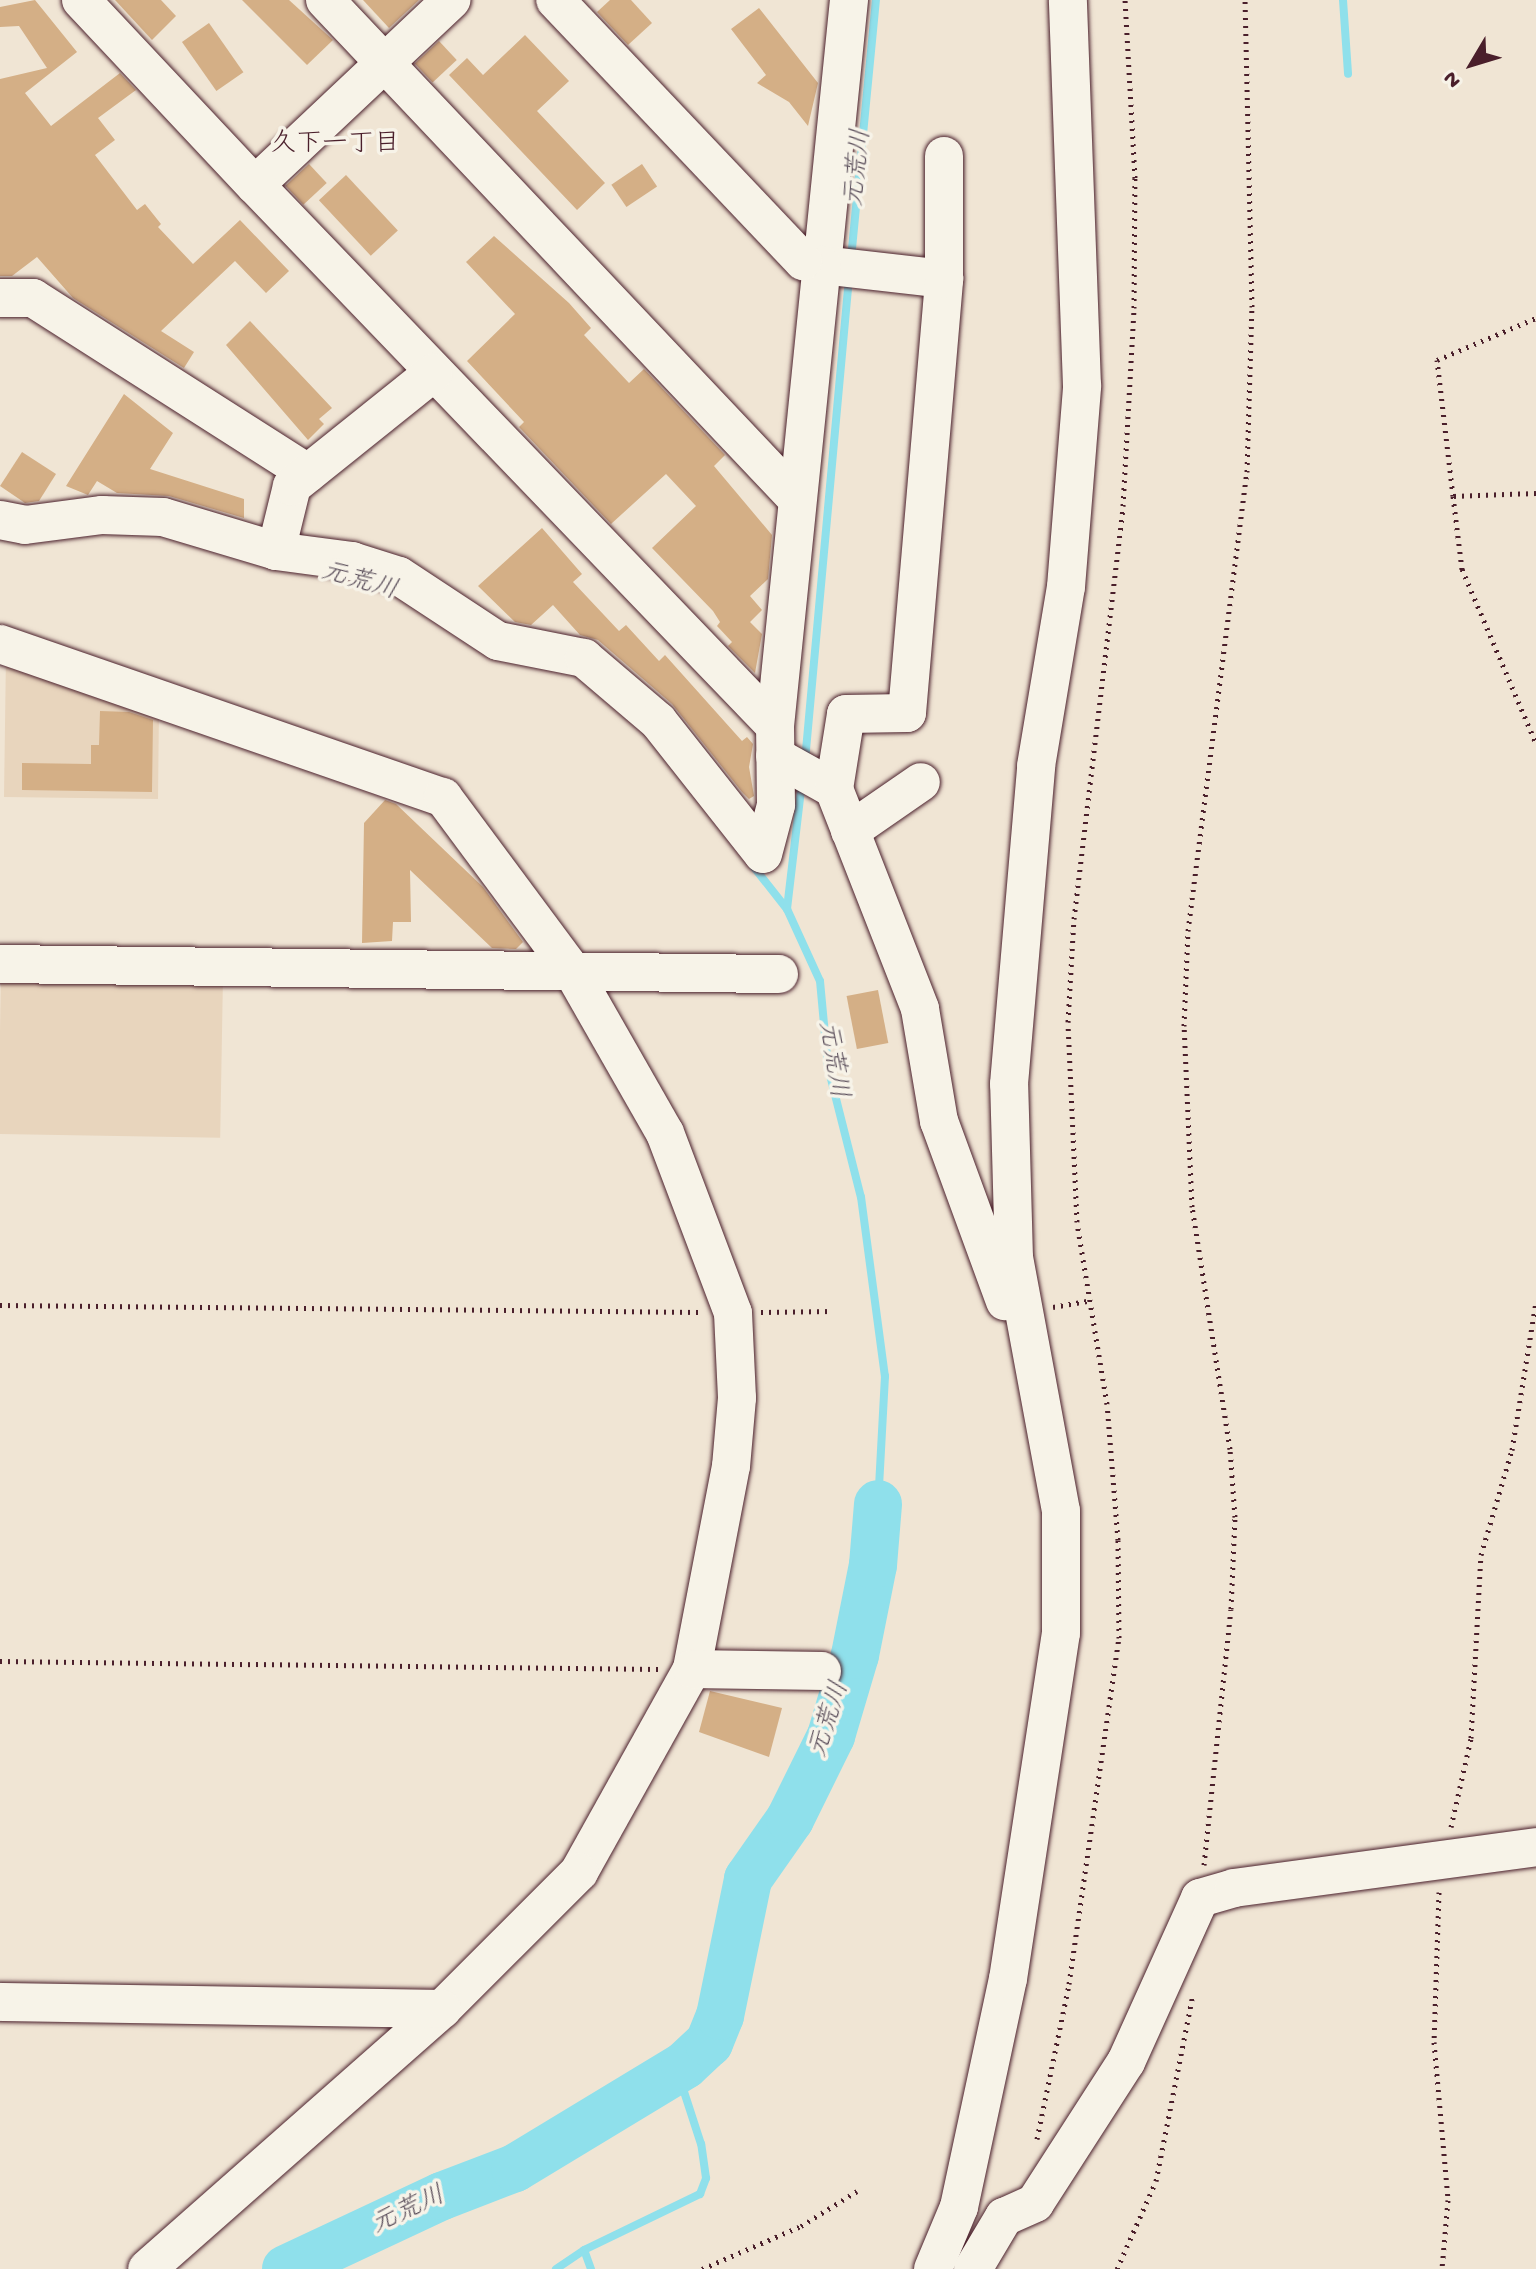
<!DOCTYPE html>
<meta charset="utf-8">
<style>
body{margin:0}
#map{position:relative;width:1536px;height:2269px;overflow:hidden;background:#f0e5d4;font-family:"Gochi Hand","Klee One",sans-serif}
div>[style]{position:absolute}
.built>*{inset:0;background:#e8d5bd;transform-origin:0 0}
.stream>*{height:8px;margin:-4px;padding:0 4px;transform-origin:4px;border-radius:4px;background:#8fe0eb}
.river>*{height:48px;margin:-24px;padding:0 24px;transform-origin:24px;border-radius:24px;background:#8fe0eb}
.building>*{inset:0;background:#d4af86;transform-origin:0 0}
.path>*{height:5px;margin-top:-2.5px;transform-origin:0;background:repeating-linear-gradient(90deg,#4a1f2b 0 2px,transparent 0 8px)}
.roads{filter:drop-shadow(0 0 2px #4a1f2b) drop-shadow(0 0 2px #4a1f2b)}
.minor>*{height:38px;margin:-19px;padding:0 19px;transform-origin:19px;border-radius:19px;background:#f7f3e8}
span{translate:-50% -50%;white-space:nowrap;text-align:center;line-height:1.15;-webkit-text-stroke:7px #f7f3e8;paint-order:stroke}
.neighbourhood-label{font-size:26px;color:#4a1f2b}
.water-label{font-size:26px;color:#5b4f5b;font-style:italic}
.north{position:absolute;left:1432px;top:24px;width:80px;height:80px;-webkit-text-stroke:6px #f7f3e8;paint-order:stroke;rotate:232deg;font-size:22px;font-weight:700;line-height:32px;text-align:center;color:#4a1f2b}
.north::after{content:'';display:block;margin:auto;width:28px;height:36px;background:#4a1f2b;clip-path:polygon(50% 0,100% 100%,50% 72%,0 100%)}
</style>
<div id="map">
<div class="built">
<i style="clip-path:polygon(6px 654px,159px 708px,158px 799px,4px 797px)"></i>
<i style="left:1px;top:974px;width:222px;height:160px;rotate:1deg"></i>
</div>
<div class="stream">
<i style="left:1343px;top:0;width:74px;rotate:86.1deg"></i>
<i style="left:851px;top:259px;width:260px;rotate:-84.5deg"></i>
<i style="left:805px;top:761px;width:486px;rotate:-84.8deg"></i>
<i style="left:753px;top:866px;width:55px;rotate:51.7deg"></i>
<i style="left:787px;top:909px;width:79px;rotate:65.4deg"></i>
<i style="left:820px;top:981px;width:86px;rotate:84.7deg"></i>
<i style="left:828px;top:1067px;width:134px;rotate:75.8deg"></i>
<i style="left:861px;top:1197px;width:181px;rotate:82.4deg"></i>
<i style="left:885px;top:1376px;width:128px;rotate:93.1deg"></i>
<i style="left:787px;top:909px;width:128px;rotate:-83.3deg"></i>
<i style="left:556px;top:2269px;width:34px;rotate:-34deg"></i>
<i style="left:591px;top:2269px;width:20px;rotate:-110deg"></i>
<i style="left:584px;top:2250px;width:129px;rotate:-25.8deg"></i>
<i style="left:700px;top:2194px;width:17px;rotate:-69deg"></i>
<i style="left:706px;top:2178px;width:34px;rotate:-98deg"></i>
<i style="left:701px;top:2144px;width:78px;rotate:-108deg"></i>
</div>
<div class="river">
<i style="left:286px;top:2269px;width:172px;rotate:-25.1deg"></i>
<i style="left:442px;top:2196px;width:78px;rotate:-21deg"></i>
<i style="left:515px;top:2168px;width:199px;rotate:-31.2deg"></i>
<i style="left:685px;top:2065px;width:33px;rotate:-43deg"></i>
<i style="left:709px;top:2043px;width:29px;rotate:-68deg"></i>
<i style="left:720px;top:2016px;width:140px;rotate:-78.4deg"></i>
<i style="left:748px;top:1879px;width:73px;rotate:-55deg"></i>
<i style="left:790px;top:1819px;width:93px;rotate:-63.7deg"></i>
<i style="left:831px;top:1736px;width:84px;rotate:-73.5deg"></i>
<i style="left:855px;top:1655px;width:92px;rotate:-78.7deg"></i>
<i style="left:873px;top:1565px;width:61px;rotate:-85.3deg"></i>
</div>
<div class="building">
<i style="clip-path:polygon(35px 0,77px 52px,25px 93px,51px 126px,120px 73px,136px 90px,98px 118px,115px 140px,95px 155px,137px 210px,145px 204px,161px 224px,158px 227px,193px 264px,240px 220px,289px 271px,266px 293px,235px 261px,161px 331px,194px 352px,184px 368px,73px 298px,37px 257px,12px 276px,0 276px,0 79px,47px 68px,19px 26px,0 27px,0 7px)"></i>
<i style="clip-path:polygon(115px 0,161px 0,176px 16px,152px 40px)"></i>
<i style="clip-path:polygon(242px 0,289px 0,333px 40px,307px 65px)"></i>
<i style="clip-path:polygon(363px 0,419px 0,389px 28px)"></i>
<i style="clip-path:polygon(610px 0,631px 0,652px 23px,628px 45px,597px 12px)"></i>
<i style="clip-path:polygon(759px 8px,818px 83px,808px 126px,789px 102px,757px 83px,766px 75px,731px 29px)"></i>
<i style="left:209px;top:23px;width:60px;height:33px;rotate:55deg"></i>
<i style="clip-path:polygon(525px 35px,569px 81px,537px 111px,605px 183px,577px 210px,449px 75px,467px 58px,483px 75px)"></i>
<i style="left:439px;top:41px;width:26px;height:33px;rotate:47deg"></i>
<i style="left:309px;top:164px;width:26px;height:32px;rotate:47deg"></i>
<i style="left:642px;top:164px;width:27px;height:37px;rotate:56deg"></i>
<i style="left:346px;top:175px;width:76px;height:37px;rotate:47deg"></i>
<i style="clip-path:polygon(494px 236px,569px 303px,591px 328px,584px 335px,629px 383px,644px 369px,725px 455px,714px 466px,772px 535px,768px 579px,750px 596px,762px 610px,750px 622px,762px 634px,755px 673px,728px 646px,732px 642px,717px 626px,720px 622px,713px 611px,652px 548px,696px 506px,666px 474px,611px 524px,519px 427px,524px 422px,467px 361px,515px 314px,466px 262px)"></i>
<i style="clip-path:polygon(250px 321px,332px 408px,319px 419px,324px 424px,308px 440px,226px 345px)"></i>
<i style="clip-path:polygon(124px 394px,173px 433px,150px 469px,244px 499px,244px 518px,169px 496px,117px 493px,97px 481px,88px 495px,66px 486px)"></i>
<i style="clip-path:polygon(22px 452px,56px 474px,39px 501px,25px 503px,0 486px)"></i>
<i style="clip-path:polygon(542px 528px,582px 574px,573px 582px,619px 631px,626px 625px,659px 661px,665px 655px,742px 741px,747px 737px,753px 744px,749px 767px,754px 796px,749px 799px,742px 792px,672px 704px,598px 640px,580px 635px,553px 605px,531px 625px,515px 622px,478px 586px)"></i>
<i style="clip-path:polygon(100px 711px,129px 712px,153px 720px,152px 792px,22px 790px,22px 763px,91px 764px,91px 745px,99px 745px)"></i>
<i style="clip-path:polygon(385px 800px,396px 804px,483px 887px,523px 942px,516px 949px,492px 948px,410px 870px,411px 922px,393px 922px,392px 941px,362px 943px,364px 823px)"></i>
<i style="left:878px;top:990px;width:54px;height:32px;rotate:79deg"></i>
<i style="clip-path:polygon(710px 1691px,782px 1708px,769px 1757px,699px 1732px)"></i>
</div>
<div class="path">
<i style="left:1536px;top:493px;width:83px;rotate:177.9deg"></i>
<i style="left:1453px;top:496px;width:74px;rotate:83deg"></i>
<i style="left:1462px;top:569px;width:189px;rotate:67deg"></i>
<i style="left:1453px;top:496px;width:137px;rotate:-96.7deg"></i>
<i style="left:1437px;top:360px;width:108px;rotate:-23deg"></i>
<i style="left:0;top:1305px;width:699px;rotate:0.57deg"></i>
<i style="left:1053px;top:1307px;width:36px;rotate:-10deg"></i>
<i style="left:761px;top:1312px;width:72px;rotate:-0.8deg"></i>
<i style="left:0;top:1661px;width:659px;rotate:0.7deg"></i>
<i style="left:1451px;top:1827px;width:91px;rotate:-77.3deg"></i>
<i style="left:1471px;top:1738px;width:183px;rotate:-86.9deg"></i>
<i style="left:1481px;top:1555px;width:109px;rotate:-73.6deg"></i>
<i style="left:1512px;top:1450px;width:151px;rotate:-80.8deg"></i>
<i style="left:1204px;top:1865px;width:257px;rotate:-84deg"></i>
<i style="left:1231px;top:1609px;width:92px;rotate:-87.5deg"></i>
<i style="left:1235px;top:1517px;width:68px;rotate:-94.2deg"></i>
<i style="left:1230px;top:1449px;width:245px;rotate:-98.9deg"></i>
<i style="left:1192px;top:1207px;width:181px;rotate:-92.5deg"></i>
<i style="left:1184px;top:1026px;width:95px;rotate:-87.6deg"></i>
<i style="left:1188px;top:931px;width:463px;rotate:-82.7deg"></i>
<i style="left:1247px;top:472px;width:165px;rotate:-88.3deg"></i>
<i style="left:1252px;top:307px;width:307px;rotate:-91.3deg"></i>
<i style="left:1439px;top:1892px;width:150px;rotate:91.9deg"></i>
<i style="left:1434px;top:2042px;width:159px;rotate:84.9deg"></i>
<i style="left:1448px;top:2200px;width:69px;rotate:95deg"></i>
<i style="left:1037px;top:2139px;width:158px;rotate:-78.3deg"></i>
<i style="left:1069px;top:1984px;width:350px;rotate:-81.8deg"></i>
<i style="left:1119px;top:1638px;width:98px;rotate:-90.6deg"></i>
<i style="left:1118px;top:1540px;width:136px;rotate:-94.6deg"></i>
<i style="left:1107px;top:1404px;width:184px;rotate:-99.4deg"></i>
<i style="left:1077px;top:1222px;width:200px;rotate:-92.6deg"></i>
<i style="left:1068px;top:1022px;width:103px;rotate:-86.7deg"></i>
<i style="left:1074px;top:919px;width:416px;rotate:-83.2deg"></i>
<i style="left:1123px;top:506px;width:198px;rotate:-86.8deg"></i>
<i style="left:1134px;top:308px;width:130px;rotate:-89.6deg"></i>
<i style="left:1135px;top:178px;width:178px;rotate:-93.2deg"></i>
<i style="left:702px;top:2269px;width:108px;rotate:-23.5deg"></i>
<i style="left:801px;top:2226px;width:66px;rotate:-32deg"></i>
<i style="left:1117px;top:2269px;width:96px;rotate:-66.1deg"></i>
<i style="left:1156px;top:2181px;width:191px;rotate:-78.8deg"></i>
</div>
<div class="roads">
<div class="minor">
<i style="left:81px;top:0;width:254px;rotate:46.8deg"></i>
<i style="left:255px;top:185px;width:270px;rotate:-43.3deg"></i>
<i style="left:325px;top:0;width:684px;rotate:46.6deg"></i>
<i style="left:849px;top:0;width:266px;rotate:95.8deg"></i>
<i style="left:822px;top:265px;width:123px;rotate:6.5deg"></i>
<i style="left:255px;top:185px;width:750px;rotate:46.13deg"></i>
<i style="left:775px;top:726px;width:463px;rotate:-84.2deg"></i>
<i style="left:822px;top:265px;width:19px;rotate:-168deg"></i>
<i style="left:803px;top:261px;width:360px;rotate:-133.5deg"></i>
<i style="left:0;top:298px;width:33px"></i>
<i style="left:33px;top:298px;width:326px;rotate:32.5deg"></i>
<i style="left:0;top:520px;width:25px;rotate:11deg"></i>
<i style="left:25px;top:525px;width:78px;rotate:-7.4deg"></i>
<i style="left:102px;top:515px;width:61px;rotate:1.9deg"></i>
<i style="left:163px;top:517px;width:118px;rotate:16.7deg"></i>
<i style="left:276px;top:551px;width:77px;rotate:7.5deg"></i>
<i style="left:352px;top:561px;width:49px;rotate:17.7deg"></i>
<i style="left:399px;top:576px;width:118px;rotate:33.3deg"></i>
<i style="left:498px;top:641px;width:88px;rotate:11.2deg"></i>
<i style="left:584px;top:658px;width:97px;rotate:40.4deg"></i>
<i style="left:658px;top:721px;width:169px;rotate:51.7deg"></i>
<i style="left:763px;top:854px;width:51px;rotate:-75.1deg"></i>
<i style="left:776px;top:805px;width:79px;rotate:-90.7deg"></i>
<i style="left:276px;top:551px;width:67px;rotate:-76.2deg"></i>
<i style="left:292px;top:486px;width:181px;rotate:-38.7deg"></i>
<i style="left:0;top:644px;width:469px;rotate:19.1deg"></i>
<i style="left:443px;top:797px;width:218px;rotate:53.4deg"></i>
<i style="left:573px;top:972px;width:185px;rotate:60.3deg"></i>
<i style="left:665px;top:1133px;width:192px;rotate:69.3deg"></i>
<i style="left:733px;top:1313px;width:85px;rotate:87.3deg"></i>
<i style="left:737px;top:1398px;width:68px;rotate:95deg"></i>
<i style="left:731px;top:1466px;width:207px;rotate:100.9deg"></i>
<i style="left:692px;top:1669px;width:232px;rotate:119.1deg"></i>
<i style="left:579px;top:1872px;width:194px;rotate:135deg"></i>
<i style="left:442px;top:2009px;width:393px;rotate:138.6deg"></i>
<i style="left:775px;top:756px;width:68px;rotate:29.2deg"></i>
<i style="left:834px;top:789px;width:236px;rotate:68.6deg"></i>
<i style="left:920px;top:1009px;width:114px;rotate:80.4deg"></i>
<i style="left:939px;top:1121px;width:192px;rotate:69.9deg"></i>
<i style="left:834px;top:789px;width:76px;rotate:-80.9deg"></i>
<i style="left:846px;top:714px;width:61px;rotate:-0.9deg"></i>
<i style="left:907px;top:713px;width:436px;rotate:-85.1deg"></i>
<i style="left:944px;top:279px;width:123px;rotate:-90deg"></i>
<i style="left:850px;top:831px;width:86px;rotate:-34.6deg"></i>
<i style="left:0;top:964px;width:779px;rotate:0.74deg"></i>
<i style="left:692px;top:1669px;width:130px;rotate:0.9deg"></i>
<i style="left:0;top:2002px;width:442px;rotate:0.9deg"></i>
<i style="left:933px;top:2269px;width:67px;rotate:-67.2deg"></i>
<i style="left:959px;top:2207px;width:233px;rotate:-77.9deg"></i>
<i style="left:1008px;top:1979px;width:350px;rotate:-81.3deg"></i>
<i style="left:1061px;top:1633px;width:122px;rotate:-90deg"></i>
<i style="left:1061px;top:1511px;width:257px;rotate:-100.5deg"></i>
<i style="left:1014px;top:1258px;width:174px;rotate:-91.6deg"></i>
<i style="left:1009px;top:1084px;width:319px;rotate:-85.1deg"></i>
<i style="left:1036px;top:766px;width:181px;rotate:-80.5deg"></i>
<i style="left:1066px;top:587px;width:202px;rotate:-85.4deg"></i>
<i style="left:1082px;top:386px;width:386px;rotate:-92.1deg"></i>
<i style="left:973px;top:2269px;width:61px;rotate:-59.2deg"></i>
<i style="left:1004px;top:2217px;width:34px;rotate:-24deg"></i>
<i style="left:1035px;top:2203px;width:168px;rotate:-57.2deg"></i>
<i style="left:1126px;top:2062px;width:180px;rotate:-65.7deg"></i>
<i style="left:1200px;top:1898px;width:35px;rotate:-16deg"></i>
<i style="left:1234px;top:1888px;width:305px;rotate:-7.7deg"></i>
</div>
</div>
<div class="neighbourhood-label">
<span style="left:335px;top:146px">久下一丁目</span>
</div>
<div class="water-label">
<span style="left:860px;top:168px;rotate:-84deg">元荒川</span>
<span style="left:359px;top:583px;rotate:16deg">元荒川</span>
<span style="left:831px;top:1060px;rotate:81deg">元荒川</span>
<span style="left:831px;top:1720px;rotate:-72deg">元荒川</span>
<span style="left:409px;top:2212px;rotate:-25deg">元荒川</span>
</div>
<div class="north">N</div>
</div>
